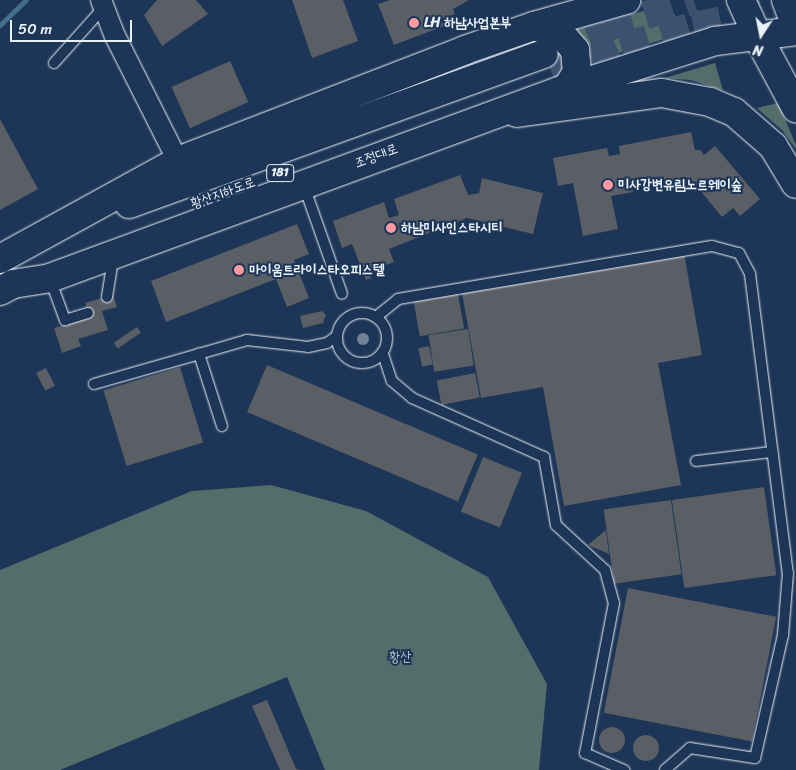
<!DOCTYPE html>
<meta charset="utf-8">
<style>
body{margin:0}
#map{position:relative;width:796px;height:770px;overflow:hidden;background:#1d3557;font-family:Sriracha,"Poor Story",sans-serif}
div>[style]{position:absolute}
.green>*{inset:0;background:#546d6a}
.stream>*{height:5px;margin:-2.5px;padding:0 2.5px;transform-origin:2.5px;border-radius:2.5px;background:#456d8d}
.building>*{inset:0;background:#5a5e65;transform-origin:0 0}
.round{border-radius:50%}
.primary-tunnel>*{height:28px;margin-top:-14px;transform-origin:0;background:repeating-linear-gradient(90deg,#3b516f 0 28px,transparent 0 42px)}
.roads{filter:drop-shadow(0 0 1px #e8f1f8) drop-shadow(0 0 1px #e8f1f8)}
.service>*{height:10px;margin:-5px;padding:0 5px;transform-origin:5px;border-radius:5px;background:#1d3557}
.service>.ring{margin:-5px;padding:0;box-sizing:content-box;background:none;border:10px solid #1d3557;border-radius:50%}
.minor>*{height:20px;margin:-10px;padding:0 10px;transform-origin:10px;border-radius:10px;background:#1d3557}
.secondary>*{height:28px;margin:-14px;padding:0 14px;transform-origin:14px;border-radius:14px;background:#1d3557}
.primary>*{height:28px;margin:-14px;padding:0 14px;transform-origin:14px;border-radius:14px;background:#1d3557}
.trees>*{width:12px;height:12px;margin:-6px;border-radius:50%;background:#708394}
.dots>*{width:14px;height:14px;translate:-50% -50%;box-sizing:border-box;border:2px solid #1d3557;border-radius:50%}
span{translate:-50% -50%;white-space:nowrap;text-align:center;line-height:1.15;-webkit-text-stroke:4px #1d3557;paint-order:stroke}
.shield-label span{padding:1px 4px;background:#1d3557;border:1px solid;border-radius:4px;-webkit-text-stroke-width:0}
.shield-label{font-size:12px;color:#e8f1f8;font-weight:700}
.poi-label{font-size:14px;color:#e8f1f8;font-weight:700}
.left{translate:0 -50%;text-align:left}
.street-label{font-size:14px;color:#e8f1f8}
.park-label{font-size:14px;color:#b4c3c6}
.north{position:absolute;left:736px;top:10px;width:50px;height:50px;-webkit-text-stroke:4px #1d3557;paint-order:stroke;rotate:191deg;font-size:14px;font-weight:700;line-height:20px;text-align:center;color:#e8f1f8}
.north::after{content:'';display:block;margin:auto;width:18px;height:22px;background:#e8f1f8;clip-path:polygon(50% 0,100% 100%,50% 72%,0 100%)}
.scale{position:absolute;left:10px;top:20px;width:122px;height:22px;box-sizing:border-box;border:2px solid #e8f1f8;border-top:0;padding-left:6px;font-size:15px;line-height:18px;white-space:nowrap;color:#e8f1f8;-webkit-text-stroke:4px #1d3557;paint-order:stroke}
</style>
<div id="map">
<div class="green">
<i style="clip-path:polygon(669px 4px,680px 25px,690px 31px,593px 61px,576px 34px,578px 29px)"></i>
<i style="clip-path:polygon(715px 63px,723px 90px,690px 80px,665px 78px)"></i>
<i style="clip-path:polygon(778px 103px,796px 145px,796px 149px,782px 130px,757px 108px)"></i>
<i style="clip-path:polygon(271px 485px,366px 511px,488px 577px,547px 684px,539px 770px,325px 770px,287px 677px,60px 770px,0 770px,0 570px,192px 491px)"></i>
</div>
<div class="stream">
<i style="left:0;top:25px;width:36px;rotate:-44deg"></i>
</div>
<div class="building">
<i style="clip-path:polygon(157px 0,196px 0,208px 14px,162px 46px,144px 15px)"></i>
<i style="clip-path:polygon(292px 0,343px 0,358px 41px,312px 58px)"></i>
<i style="clip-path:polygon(390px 0,469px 0,453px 9px,455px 14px,441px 19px,444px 26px,394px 45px,378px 4px)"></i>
<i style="left:230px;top:61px;width:45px;height:64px;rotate:66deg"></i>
<i style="clip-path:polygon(0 119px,38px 189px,0 210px)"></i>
<i style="clip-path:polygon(691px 132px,695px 150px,700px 150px,704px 155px,715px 146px,760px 199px,740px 216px,733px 208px,722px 217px,690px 178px,685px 183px,665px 186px,664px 181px,632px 187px,633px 192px,611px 196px,618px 229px,583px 236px,573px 183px,558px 186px,553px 158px,607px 148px,609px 156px,620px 154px,619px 146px)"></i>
<i style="clip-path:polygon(460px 175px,468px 195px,479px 193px,482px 178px,543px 193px,533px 234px,467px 218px,389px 249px,394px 262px,369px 272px,371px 278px,366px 280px,352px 244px,342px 248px,333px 221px,384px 202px,389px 218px,399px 215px,394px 199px)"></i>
<i style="clip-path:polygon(297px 224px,309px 254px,294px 260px,309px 298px,287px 307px,276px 279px,166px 322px,151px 281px)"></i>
<i style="clip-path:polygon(684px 253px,702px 355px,658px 363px,681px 485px,564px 506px,543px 387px,481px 398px,462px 293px)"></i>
<i style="left:458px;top:294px;width:35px;height:45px;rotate:80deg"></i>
<i style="clip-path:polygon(113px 295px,117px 307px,102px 311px,108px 330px,78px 339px,81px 346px,62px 353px,54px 328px,90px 317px,85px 303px)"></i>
<i style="clip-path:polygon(322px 311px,326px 315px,323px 323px,303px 328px,300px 316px)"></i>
<i style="left:137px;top:327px;width:7px;height:28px;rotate:56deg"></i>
<i style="left:468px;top:329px;width:37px;height:40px;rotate:81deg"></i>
<i style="left:429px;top:346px;width:19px;height:11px;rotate:78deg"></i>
<i style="left:267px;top:365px;width:229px;height:51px;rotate:23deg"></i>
<i style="left:180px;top:367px;width:79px;height:80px;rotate:73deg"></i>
<i style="left:46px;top:368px;width:20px;height:11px;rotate:63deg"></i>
<i style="left:475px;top:373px;width:25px;height:39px;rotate:79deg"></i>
<i style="left:483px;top:457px;width:42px;height:59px;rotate:22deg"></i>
<i style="left:764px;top:487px;width:89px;height:93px;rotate:82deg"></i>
<i style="left:671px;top:500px;width:75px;height:68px;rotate:82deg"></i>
<i style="clip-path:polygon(606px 530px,609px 554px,588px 545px)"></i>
<i style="left:628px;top:588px;width:151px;height:127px;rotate:11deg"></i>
<i style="clip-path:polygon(267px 700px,296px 769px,301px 770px,280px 770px,252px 706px)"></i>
<i class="round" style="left:599px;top:727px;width:26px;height:26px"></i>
<i class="round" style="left:633px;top:735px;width:26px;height:26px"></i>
</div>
<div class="primary-tunnel">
<i style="left:549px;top:52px;width:61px;rotate:-23.2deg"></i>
<i style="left:605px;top:28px;width:93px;rotate:-17.5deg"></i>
<i style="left:552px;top:74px;width:74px;rotate:-21.4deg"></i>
<i style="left:621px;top:47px;width:75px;rotate:-16.3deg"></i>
<i style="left:693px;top:26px;width:105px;rotate:-11deg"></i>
</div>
<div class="roads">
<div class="service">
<i style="left:54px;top:63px;width:75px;rotate:-48.2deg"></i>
<i style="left:304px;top:186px;width:114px;rotate:70.6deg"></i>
<i style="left:50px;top:279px;width:44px;rotate:69.9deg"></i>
<i style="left:65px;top:320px;width:24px;rotate:-17deg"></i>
<i style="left:107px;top:297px;width:39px;rotate:-81deg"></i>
<i class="ring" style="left:337px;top:313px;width:40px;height:40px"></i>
<i style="left:376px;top:317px;width:28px;rotate:-39deg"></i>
<i style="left:398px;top:299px;width:318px;rotate:-9.6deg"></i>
<i style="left:712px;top:246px;width:28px;rotate:15deg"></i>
<i style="left:739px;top:253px;width:24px;rotate:62deg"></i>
<i style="left:750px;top:274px;width:301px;rotate:82.8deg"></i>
<i style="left:788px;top:573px;width:62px;rotate:94.6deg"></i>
<i style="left:783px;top:635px;width:126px;rotate:102.8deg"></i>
<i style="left:755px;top:758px;width:66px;rotate:-171.3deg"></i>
<i style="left:690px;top:748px;width:33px;rotate:139deg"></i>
<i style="left:383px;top:354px;width:28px;rotate:72deg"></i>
<i style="left:392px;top:381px;width:26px;rotate:40deg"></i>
<i style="left:412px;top:398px;width:145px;rotate:24.1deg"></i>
<i style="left:544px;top:457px;width:69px;rotate:80deg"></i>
<i style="left:556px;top:525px;width:67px;rotate:42.6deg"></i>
<i style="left:605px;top:570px;width:34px;rotate:75deg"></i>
<i style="left:614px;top:603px;width:153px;rotate:100.9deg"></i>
<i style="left:585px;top:753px;width:43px;rotate:23.6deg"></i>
<i style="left:94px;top:384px;width:109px;rotate:-15.9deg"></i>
<i style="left:222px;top:426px;width:76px;rotate:-107.7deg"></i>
<i style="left:199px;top:354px;width:50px;rotate:-16.3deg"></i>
<i style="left:247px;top:340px;width:61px;rotate:6.5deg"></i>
<i style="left:308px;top:347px;width:19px;rotate:-12deg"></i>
<i style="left:327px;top:343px;width:12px;rotate:-35deg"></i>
<i style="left:696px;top:461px;width:77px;rotate:-6.8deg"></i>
</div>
<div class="minor">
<i style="left:101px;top:0;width:39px;rotate:69deg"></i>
<i style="left:115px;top:36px;width:140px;rotate:63.3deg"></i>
</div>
<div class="secondary">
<i style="left:758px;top:37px;width:81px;rotate:61.8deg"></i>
<i style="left:517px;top:113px;width:146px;rotate:-7.9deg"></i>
<i style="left:662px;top:93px;width:49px;rotate:10.6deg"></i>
<i style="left:710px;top:102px;width:26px;rotate:23deg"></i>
<i style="left:734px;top:112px;width:52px;rotate:41.1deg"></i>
<i style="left:773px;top:146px;width:44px;rotate:58.8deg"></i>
</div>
<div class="primary">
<i style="left:741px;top:0;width:41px;rotate:65.3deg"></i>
<i style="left:786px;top:0;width:28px;rotate:69deg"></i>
<i style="left:534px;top:26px;width:29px;rotate:18deg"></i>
<i style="left:562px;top:35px;width:20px;rotate:49deg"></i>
<i style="left:575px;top:50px;width:22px;rotate:85deg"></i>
<i style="left:577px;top:72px;width:19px;rotate:122deg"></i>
<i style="left:129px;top:204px;width:441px;rotate:-19.9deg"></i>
<i style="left:0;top:259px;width:203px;rotate:-28.8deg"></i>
<i style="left:178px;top:161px;width:308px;rotate:-21.1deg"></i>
<i style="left:465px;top:50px;width:73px;rotate:-19.2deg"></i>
<i style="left:534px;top:26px;width:96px;rotate:-15.8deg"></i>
<i style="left:0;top:291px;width:15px;rotate:-28deg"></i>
<i style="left:13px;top:284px;width:37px;rotate:-9deg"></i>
<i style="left:50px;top:278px;width:551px;rotate:-20.18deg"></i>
<i style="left:567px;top:88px;width:155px;rotate:-17.6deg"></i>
<i style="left:715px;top:41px;width:82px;rotate:-7deg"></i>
</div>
</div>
<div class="trees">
<i style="left:363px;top:339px"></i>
</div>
<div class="dots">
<i style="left:414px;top:23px;background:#ff9aa2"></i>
<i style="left:608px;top:185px;background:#ff9aa2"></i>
<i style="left:391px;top:228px;background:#ff9aa2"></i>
<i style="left:239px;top:270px;background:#ff9aa2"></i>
</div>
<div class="shield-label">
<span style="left:280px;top:173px">181</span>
</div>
<div class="poi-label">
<span class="left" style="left:424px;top:23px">LH 하남사업본부</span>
<span class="left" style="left:618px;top:185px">미사강변유림노르웨이숲</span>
<span class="left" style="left:401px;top:228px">하남미사인스타시티</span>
<span class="left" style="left:249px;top:270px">마이움트라이스타오피스텔</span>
</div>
<div class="street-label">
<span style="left:376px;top:156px;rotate:-20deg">조정대로</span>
<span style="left:223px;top:193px;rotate:-20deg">황산지하도로</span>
</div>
<div class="park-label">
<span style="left:400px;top:657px">황산</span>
</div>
<div class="north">N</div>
<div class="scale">50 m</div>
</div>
